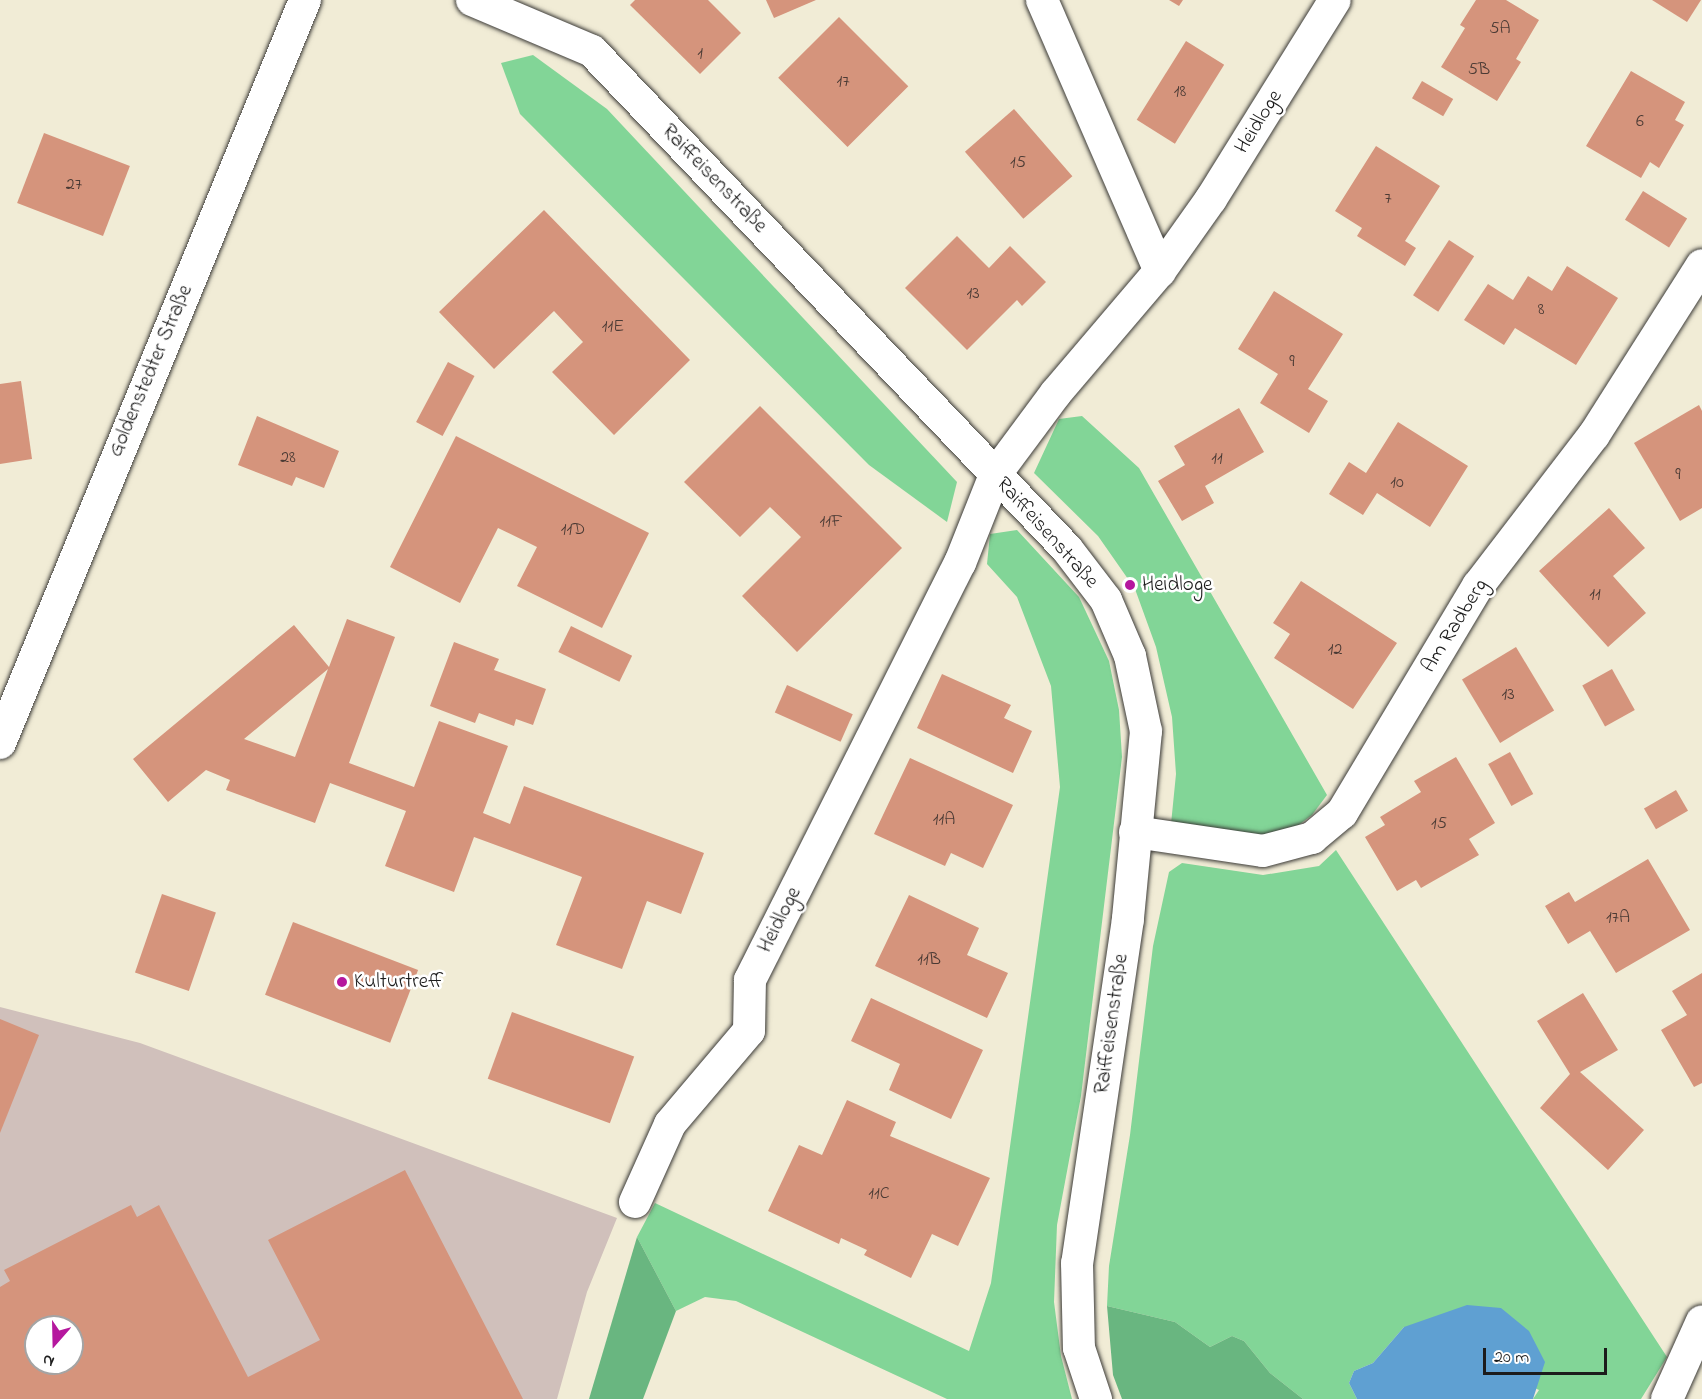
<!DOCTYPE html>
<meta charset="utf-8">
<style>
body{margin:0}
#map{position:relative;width:1702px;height:1399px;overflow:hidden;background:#f1ecd6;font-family:"Indie Flower",sans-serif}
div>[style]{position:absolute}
.industrial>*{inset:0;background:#d0c0bb}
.green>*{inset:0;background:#82d597}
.forest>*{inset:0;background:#69b680}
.water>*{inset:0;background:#5fa0d2}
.building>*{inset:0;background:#d5947c;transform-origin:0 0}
.roads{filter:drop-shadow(0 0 2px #3c3b38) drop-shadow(0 0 2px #3c3b38)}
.street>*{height:32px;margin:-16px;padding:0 16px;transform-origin:16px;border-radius:16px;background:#fff}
.dots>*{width:16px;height:16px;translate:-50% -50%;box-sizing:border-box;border:3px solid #fff;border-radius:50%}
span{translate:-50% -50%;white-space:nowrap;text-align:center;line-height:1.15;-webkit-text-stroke:5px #fff;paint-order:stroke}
.number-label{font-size:18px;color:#4a3a34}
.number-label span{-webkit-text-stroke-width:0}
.street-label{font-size:21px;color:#1c1c1c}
.poi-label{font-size:21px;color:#1c1c1c}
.left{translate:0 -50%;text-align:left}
.north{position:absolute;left:24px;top:1315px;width:60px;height:60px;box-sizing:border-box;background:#fff;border:2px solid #a4a4a4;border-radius:50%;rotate:200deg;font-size:16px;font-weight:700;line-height:24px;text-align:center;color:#1c1c1c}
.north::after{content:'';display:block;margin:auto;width:21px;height:27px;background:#b5179e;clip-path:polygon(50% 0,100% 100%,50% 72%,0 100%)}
.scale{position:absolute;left:1483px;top:1348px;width:124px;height:27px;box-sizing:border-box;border:3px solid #1c1c1c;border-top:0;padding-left:8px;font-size:18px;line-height:21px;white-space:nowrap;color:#1c1c1c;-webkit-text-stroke:4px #fff;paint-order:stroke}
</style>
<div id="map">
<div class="industrial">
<i style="clip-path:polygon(evenodd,0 1007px,140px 1043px,617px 1218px,587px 1292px,557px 1399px,0 1399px,0 1007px,36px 1327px,72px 1327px,72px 1363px,36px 1363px,36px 1327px)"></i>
</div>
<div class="green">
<i style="clip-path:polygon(533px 55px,607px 109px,957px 482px,947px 522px,869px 465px,520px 114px,501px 63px)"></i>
<i style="clip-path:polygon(1082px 416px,1139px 468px,1327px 795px,1312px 815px,1288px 833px,1267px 836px,1171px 824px,1176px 774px,1172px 717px,1156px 647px,1135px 589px,1098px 536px,1034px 473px,1059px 419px)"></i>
<i style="clip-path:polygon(1017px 530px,1079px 597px,1109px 661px,1119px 710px,1122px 757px,1081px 1096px,1057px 1225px,1054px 1302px,1061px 1356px,1072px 1399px,947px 1399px,736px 1301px,705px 1297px,676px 1311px,637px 1237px,655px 1203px,969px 1351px,991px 1283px,1060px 787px,1051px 686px,1017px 597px,987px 564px,990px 534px)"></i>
<i style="clip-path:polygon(1336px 850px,1667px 1357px,1641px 1399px,1533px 1399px,1539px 1390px,1404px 1327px,1373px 1363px,1354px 1371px,1349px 1383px,1357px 1399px,1303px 1399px,1270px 1373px,1244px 1341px,1232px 1336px,1210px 1347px,1175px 1322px,1107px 1306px,1109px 1266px,1130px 1135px,1153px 946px,1169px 872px,1182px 863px,1263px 875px,1319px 866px)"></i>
</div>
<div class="forest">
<i style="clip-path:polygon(637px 1237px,676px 1311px,643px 1399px,589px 1399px)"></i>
<i style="clip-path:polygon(1107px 1306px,1175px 1322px,1210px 1347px,1232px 1336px,1244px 1341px,1270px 1373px,1303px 1399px,1122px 1399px,1113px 1375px)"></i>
</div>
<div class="water">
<i style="clip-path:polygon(1467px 1305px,1501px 1308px,1529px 1331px,1545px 1362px,1533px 1399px,1357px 1399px,1349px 1383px,1354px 1371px,1373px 1363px,1404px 1327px)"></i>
</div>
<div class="building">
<i style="clip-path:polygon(635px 0,708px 0,741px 33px,700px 74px,630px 5px)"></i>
<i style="clip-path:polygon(766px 0,816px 0,774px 18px)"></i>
<i style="clip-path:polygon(1169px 0,1183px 0,1179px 6px)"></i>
<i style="clip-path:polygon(1476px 0,1506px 0,1539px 20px,1516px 59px,1521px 62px,1497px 101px,1441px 67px,1465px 28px,1460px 25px)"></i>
<i style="clip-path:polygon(1652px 0,1701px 0,1687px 22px)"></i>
<i style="left:839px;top:17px;width:98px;height:86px;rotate:45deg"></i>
<i style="left:1186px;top:41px;width:45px;height:93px;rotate:32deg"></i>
<i style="clip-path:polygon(1631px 71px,1685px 102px,1675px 120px,1684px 125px,1659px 168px,1650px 162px,1641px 178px,1586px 146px)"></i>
<i style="left:1422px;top:81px;width:36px;height:20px;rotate:30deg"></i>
<i style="left:1014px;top:109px;width:89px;height:65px;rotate:49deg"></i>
<i style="left:44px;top:133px;width:92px;height:75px;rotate:21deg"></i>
<i style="clip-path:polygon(1376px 146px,1440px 186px,1405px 241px,1416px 248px,1405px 266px,1357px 236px,1362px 228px,1335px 211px)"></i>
<i style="left:1643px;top:191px;width:52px;height:34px;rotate:32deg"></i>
<i style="clip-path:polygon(544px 210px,690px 360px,614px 435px,552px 372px,583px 342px,554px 311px,494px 369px,439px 312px)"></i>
<i style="clip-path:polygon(957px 236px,989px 268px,1010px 246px,1046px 282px,1022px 306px,1017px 300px,967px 350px,905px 288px)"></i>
<i style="left:1449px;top:240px;width:30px;height:66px;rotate:33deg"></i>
<i style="clip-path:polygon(1567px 266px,1618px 298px,1576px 365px,1515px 328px,1504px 345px,1464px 320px,1488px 284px,1513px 300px,1528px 276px,1552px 291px)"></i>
<i style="clip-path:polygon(1274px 291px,1343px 334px,1308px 389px,1328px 401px,1309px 433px,1260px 403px,1278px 374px,1238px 349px)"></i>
<i style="left:448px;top:362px;width:30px;height:68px;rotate:28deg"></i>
<i style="clip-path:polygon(21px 381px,32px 459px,0 464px,0 384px)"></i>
<i style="clip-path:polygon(1699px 405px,1702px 411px,1702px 508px,1680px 521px,1634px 443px)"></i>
<i style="clip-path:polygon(760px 406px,902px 548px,797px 652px,742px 596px,801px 537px,770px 507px,740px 537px,684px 482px)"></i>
<i style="clip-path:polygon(1239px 408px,1264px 452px,1205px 486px,1214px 503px,1182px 521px,1158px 481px,1185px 465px,1174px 446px)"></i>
<i style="clip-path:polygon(257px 416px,339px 451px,324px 488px,296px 477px,292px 486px,238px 465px)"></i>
<i style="clip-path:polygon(1398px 422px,1468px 466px,1430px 527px,1377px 493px,1363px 515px,1329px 494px,1349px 462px,1366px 473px)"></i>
<i style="clip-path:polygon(456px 436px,649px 533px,602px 628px,517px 586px,537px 547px,498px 528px,460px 603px,390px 567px)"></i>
<i style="clip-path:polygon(1609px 508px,1645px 548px,1613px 576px,1646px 613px,1608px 647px,1539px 571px)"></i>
<i style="clip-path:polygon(1301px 581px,1397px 643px,1353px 709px,1274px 658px,1290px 634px,1273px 623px)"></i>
<i style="clip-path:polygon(evenodd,347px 619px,395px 637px,349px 763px,414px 787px,439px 721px,508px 746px,483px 813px,510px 824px,524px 786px,704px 853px,681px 914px,647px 901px,622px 969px,556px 945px,582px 877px,474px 837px,454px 892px,385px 866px,406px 811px,330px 783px,315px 823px,226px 790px,230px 780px,206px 770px,168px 802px,133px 759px,294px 625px,329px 667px,347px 619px,328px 669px,295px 757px,244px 739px,328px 669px)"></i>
<i style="left:571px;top:626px;width:68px;height:29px;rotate:26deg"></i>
<i style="clip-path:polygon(454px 642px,499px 659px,494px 670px,546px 689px,533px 725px,516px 719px,514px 726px,479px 713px,475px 723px,430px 706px)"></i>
<i style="left:1516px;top:647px;width:74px;height:63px;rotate:59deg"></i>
<i style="left:1612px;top:669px;width:47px;height:34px;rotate:61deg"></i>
<i style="clip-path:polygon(942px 674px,1011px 705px,1004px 718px,1032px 731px,1013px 773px,917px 728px)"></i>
<i style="left:787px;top:685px;width:72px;height:30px;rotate:24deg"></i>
<i style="left:1510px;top:752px;width:48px;height:25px;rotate:61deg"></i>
<i style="clip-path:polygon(1456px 757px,1495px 823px,1469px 839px,1479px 855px,1421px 888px,1416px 880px,1397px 891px,1365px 837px,1385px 825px,1380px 817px,1421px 792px,1414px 781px)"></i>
<i style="clip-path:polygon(910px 758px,1013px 805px,983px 868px,951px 853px,945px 866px,874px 834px)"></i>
<i style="left:1676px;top:790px;width:24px;height:37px;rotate:60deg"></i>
<i style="clip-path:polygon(1648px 859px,1690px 930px,1616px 973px,1590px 931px,1568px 944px,1545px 906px,1569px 892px,1575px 902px)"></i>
<i style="left:162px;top:894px;width:57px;height:83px;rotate:19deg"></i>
<i style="clip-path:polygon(909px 895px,979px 928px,967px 955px,1008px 973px,987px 1018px,875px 966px)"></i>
<i style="left:293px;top:922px;width:134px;height:78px;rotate:21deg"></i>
<i style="clip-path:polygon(1702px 973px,1702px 1083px,1694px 1087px,1661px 1030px,1687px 1015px,1672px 991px)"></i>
<i style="clip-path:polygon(1583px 993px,1618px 1050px,1580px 1072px,1644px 1130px,1608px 1170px,1540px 1108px,1570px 1074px,1537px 1021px)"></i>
<i style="clip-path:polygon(871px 998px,983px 1050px,951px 1119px,889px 1090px,900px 1064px,851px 1041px)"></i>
<i style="left:512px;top:1012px;width:130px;height:71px;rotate:20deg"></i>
<i style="clip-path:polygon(0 1019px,39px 1035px,0 1133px)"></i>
<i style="clip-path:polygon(847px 1100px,896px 1122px,890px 1136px,990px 1178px,958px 1246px,932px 1234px,911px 1278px,864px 1255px,867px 1250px,841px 1238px,839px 1244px,768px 1211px,799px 1145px,822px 1155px)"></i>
<i style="clip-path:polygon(evenodd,405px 1170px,523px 1399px,0 1399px,0 1287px,10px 1281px,4px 1270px,131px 1205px,137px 1217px,159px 1205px,248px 1377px,320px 1340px,268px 1240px,405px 1170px,36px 1327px,72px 1327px,72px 1363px,36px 1363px,36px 1327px)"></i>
</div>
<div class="roads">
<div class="street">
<i style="left:472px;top:0;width:130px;rotate:23deg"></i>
<i style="left:592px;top:51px;width:688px;rotate:46.35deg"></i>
<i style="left:1067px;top:549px;width:64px;rotate:52.6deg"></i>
<i style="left:1106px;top:600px;width:61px;rotate:66.8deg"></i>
<i style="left:1130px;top:656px;width:77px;rotate:78deg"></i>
<i style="left:1146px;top:731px;width:189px;rotate:95.5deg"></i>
<i style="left:1128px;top:919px;width:348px;rotate:98.4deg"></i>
<i style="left:1077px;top:1263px;width:85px;rotate:88.7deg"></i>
<i style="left:1079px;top:1348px;width:54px;rotate:71.6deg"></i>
<i style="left:1042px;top:0;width:296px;rotate:66.5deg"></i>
<i style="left:0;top:743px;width:803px;rotate:-67.68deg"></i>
<i style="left:1135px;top:832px;width:129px;rotate:8.4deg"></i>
<i style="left:1263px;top:851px;width:51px;rotate:-14.9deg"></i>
<i style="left:1312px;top:838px;width:39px;rotate:-40deg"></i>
<i style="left:1342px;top:813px;width:265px;rotate:-59.1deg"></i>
<i style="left:1478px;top:586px;width:190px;rotate:-52.5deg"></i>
<i style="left:1594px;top:435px;width:201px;rotate:-57.6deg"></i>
<i style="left:635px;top:1202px;width:85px;rotate:-65.8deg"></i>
<i style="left:670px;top:1124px;width:122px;rotate:-49.7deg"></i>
<i style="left:749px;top:1031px;width:51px;rotate:-88.9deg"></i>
<i style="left:750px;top:980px;width:467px;rotate:-63.3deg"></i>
<i style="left:960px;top:563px;width:95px;rotate:-68.3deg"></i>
<i style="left:995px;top:475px;width:102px;rotate:-53.4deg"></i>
<i style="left:1056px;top:393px;width:160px;rotate:-49.6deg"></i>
<i style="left:1160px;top:271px;width:88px;rotate:-54.7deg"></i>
<i style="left:1211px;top:199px;width:234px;rotate:-58.1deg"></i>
<i style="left:1667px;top:1399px;width:85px;rotate:-65.8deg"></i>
</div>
</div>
<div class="dots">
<i style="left:1130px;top:585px;background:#b5179e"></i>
<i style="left:342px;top:982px;background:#b5179e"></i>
</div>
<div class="number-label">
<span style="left:1500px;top:29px">5A</span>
<span style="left:700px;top:54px">1</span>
<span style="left:1479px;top:70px">5B</span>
<span style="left:843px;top:82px">17</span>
<span style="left:1180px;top:92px">18</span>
<span style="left:1640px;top:122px">6</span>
<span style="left:1018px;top:163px">15</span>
<span style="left:74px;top:185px">27</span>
<span style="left:1388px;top:199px">7</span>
<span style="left:973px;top:294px">13</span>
<span style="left:1541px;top:310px">8</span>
<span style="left:613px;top:327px">11E</span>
<span style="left:1292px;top:362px">9</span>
<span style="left:288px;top:458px">28</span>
<span style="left:1217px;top:459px">11</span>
<span style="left:1678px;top:475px">9</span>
<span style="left:1397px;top:483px">10</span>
<span style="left:831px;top:522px">11F</span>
<span style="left:573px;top:530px">11D</span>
<span style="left:1595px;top:595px">11</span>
<span style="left:1335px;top:650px">12</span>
<span style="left:1508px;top:695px">13</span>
<span style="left:944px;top:820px">11A</span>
<span style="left:1439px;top:824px">15</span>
<span style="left:1618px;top:918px">17A</span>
<span style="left:929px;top:960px">11B</span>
<span style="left:879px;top:1194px">11C</span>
</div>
<div class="street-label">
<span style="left:1259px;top:122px;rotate:-58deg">Heidloge</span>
<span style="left:714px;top:179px;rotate:46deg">Raiffeisenstraße</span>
<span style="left:151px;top:371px;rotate:-67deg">Goldenstedter Straße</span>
<span style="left:1047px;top:533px;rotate:48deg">Raiffeisenstraße</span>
<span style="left:1455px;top:626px;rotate:-58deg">Am Radberg</span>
<span style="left:780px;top:920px;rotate:-63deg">Heidloge</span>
<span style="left:1112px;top:1024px;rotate:-82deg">Raiffeisenstraße</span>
</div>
<div class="poi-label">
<span class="left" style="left:1142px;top:585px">Heidloge</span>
<span class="left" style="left:354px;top:982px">Kulturtreff</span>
</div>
<div class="north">N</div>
<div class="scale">20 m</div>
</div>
